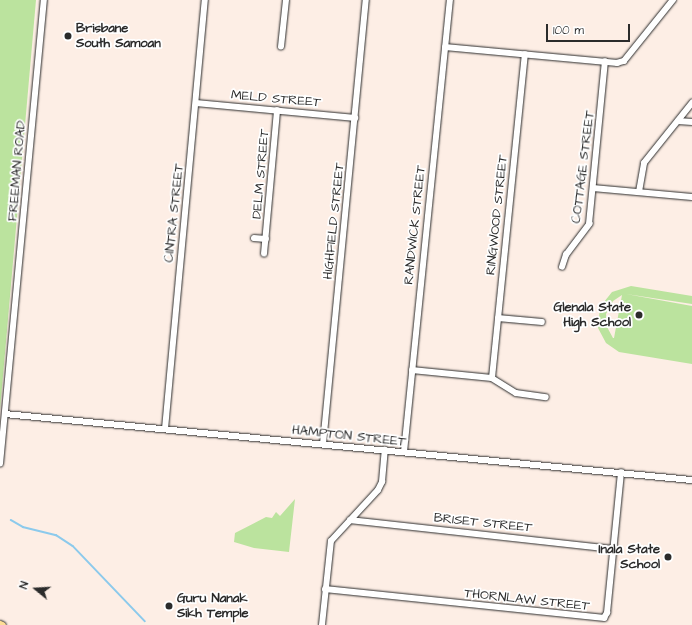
<!DOCTYPE html>
<style>
body{margin:0}
#map{position:relative;width:692px;height:625px;overflow:hidden;background:#fdeee5;font-family:"Architects Daughter",sans-serif}
div>[style]{position:absolute}
.green>*{inset:0;background:#bbe39e}
.stream>*{height:1.5px;margin:-0.75px;padding:0 0.75px;transform-origin:0.75px;border-radius:0.75px;background:#8ccaec}
.roads{filter:drop-shadow(0 0 1px #2b2b2b) drop-shadow(0 0 1px #2b2b2b)}
.minor>*{height:5.5px;margin:-2.75px;padding:0 2.75px;transform-origin:2.75px;border-radius:2.75px;background:#fff}
.major>*{height:7px;margin:-3.5px;padding:0 3.5px;transform-origin:3.5px;border-radius:3.5px;background:#fedd96}
.dots>*{width:11px;height:11px;translate:-50% -50%;box-sizing:border-box;border:2px solid #fff;border-radius:50%}
span{translate:-50% -50%;white-space:nowrap;text-align:center;line-height:1.15;-webkit-text-stroke:3.5px #fff;paint-order:stroke}
.poi-label{font-size:13px;color:#2b2b2b;font-weight:700}
.left{translate:0 -50%;text-align:left}
.right{translate:-100% -50%;text-align:right}
.street-label{font-size:13px;color:#2b2b2b}
.north{position:absolute;left:16px;top:569px;width:40px;height:40px;-webkit-text-stroke:3px #fff;paint-order:stroke;rotate:288deg;font-size:11px;font-weight:700;line-height:16px;text-align:center;color:#2b2b2b}
.north::after{content:'';display:block;margin:auto;width:14px;height:18px;background:#2b2b2b;clip-path:polygon(50% 0,100% 100%,50% 72%,0 100%)}
.scale{position:absolute;left:546px;top:24px;width:84px;height:18px;box-sizing:border-box;border:2px solid #2b2b2b;border-top:0;padding-left:5px;font-size:12px;line-height:14px;white-space:nowrap;color:#2b2b2b;-webkit-text-stroke:3px #fff;paint-order:stroke}
</style>
<div id="map">
<div class="green">
<i style="clip-path:polygon(0 0,36px 0,0 410px)"></i>
<i style="clip-path:polygon(evenodd,631px 286px,692px 296px,692px 304px,626px 294px,692px 306px,692px 364px,619px 352px,606px 343px,598px 328px,600px 307px,612px 292px,631px 286px,622px 295px,614px 338px,613px 338px,607px 327px,606px 314px,613px 301px,622px 295px)"></i>
<i style="clip-path:polygon(295px 499px,289px 552px,254px 548px,234px 542px,235px 533px,266px 517px,272px 518px,276px 512px,280px 516px)"></i>
</div>
<div class="stream">
<i style="left:11px;top:520px;width:14px;rotate:30deg"></i>
<i style="left:23px;top:527px;width:34px;rotate:14deg"></i>
<i style="left:56px;top:535px;width:20px;rotate:33deg"></i>
<i style="left:73px;top:546px;width:104px;rotate:46.2deg"></i>
</div>
<div class="roads">
<div class="minor">
<i style="left:281px;top:47px;width:47px;rotate:-83.9deg"></i>
<i style="left:445px;top:47px;width:173px;rotate:5.3deg"></i>
<i style="left:617px;top:63px;width:7px;rotate:-16deg"></i>
<i style="left:624px;top:61px;width:78px;rotate:-51.2deg"></i>
<i style="left:196px;top:103px;width:160px;rotate:5.4deg"></i>
<i style="left:678px;top:121px;width:14px;rotate:4deg"></i>
<i style="left:593px;top:188px;width:99px;rotate:5.2deg"></i>
<i style="left:639px;top:192px;width:29px;rotate:-80deg"></i>
<i style="left:644px;top:163px;width:77px;rotate:-51.3deg"></i>
<i style="left:254px;top:238px;width:12px;rotate:5deg"></i>
<i style="left:264px;top:254px;width:144px;rotate:-84.8deg"></i>
<i style="left:562px;top:267px;width:13px;rotate:-72deg"></i>
<i style="left:566px;top:255px;width:39px;rotate:-53deg"></i>
<i style="left:589px;top:224px;width:163px;rotate:-84.4deg"></i>
<i style="left:498px;top:318px;width:44px;rotate:5.2deg"></i>
<i style="left:412px;top:370px;width:80px;rotate:5.7deg"></i>
<i style="left:492px;top:378px;width:28px;rotate:32deg"></i>
<i style="left:516px;top:393px;width:30px;rotate:8deg"></i>
<i style="left:492px;top:378px;width:325px;rotate:-84.2deg"></i>
<i style="left:5px;top:414px;width:690px;rotate:5.49deg"></i>
<i style="left:165px;top:429px;width:431px;rotate:-84.7deg"></i>
<i style="left:323px;top:444px;width:446px;rotate:-84.5deg"></i>
<i style="left:404px;top:452px;width:454px;rotate:-84.2deg"></i>
<i style="left:0;top:464px;width:466px;rotate:-84.6deg"></i>
<i style="left:350px;top:520px;width:266px;rotate:6.3deg"></i>
<i style="left:325px;top:589px;width:281px;rotate:5.9deg"></i>
<i style="left:604px;top:618px;width:6px;rotate:-59deg"></i>
<i style="left:607px;top:613px;width:141px;rotate:-84.3deg"></i>
<i style="left:322px;top:625px;width:84px;rotate:-83.9deg"></i>
<i style="left:331px;top:541px;width:69px;rotate:-47.3deg"></i>
<i style="left:378px;top:490px;width:9px;rotate:-63deg"></i>
<i style="left:382px;top:482px;width:32px;rotate:-85deg"></i>
</div>
<div class="major">
<i style="left:0;top:624px;width:2px;rotate:27deg"></i>
</div>
</div>
<div class="dots">
<i style="left:68px;top:36px;background:#2b2b2b"></i>
<i style="left:639px;top:315px;background:#2b2b2b"></i>
<i style="left:668px;top:557px;background:#2b2b2b"></i>
<i style="left:169px;top:606px;background:#2b2b2b"></i>
</div>
<div class="poi-label">
<span class="left" style="left:76px;top:36px">Brisbane<br>South Samoan</span>
<span class="right" style="left:631px;top:315px">Glenala State<br>High School</span>
<span class="right" style="left:660px;top:557px">Inala State<br>School</span>
<span class="left" style="left:177px;top:606px">Guru Nanak<br>Sikh Temple</span>
</div>
<div class="street-label">
<span style="left:276px;top:99px;rotate:5deg">MELD STREET</span>
<span style="left:583px;top:167px;rotate:-83deg">COTTAGE STREET</span>
<span style="left:17px;top:171px;rotate:-85deg">FREEMAN ROAD</span>
<span style="left:261px;top:174px;rotate:-85deg">DELM STREET</span>
<span style="left:174px;top:213px;rotate:-84deg">CINTRA STREET</span>
<span style="left:497px;top:215px;rotate:-84deg">RINGWOOD STREET</span>
<span style="left:334px;top:221px;rotate:-84deg">HIGHFIELD STREET</span>
<span style="left:415px;top:225px;rotate:-84deg">RANDWICK STREET</span>
<span style="left:349px;top:436px;rotate:6deg">HAMPTON STREET</span>
<span style="left:483px;top:523px;rotate:6deg">BRISET STREET</span>
<span style="left:527px;top:600px;rotate:6deg">THORNLAW STREET</span>
</div>
<div class="north">N</div>
<div class="scale">100 m</div>
</div>
